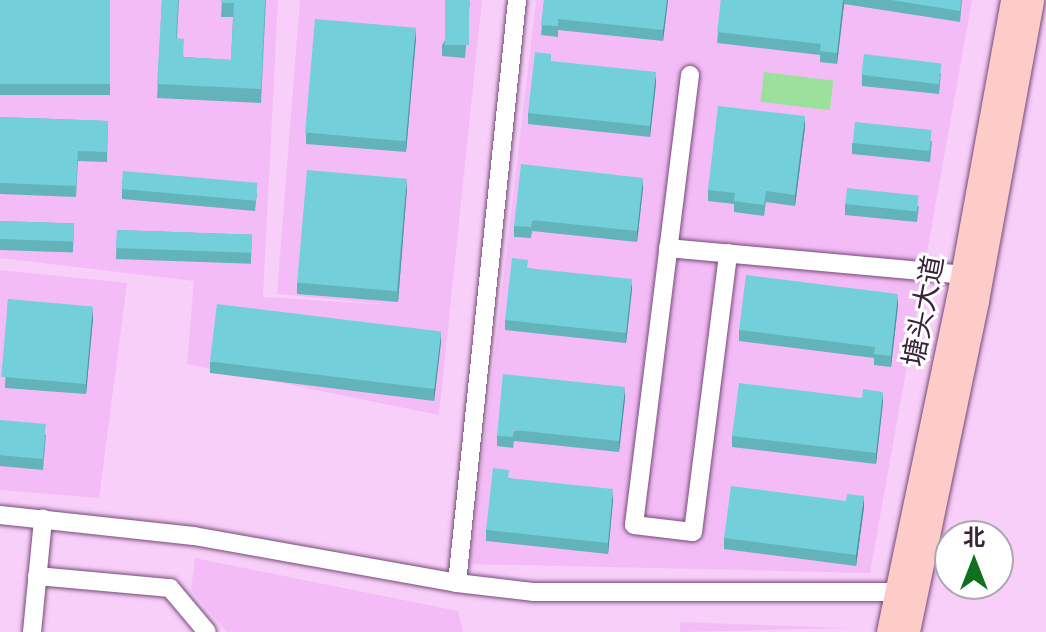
<!DOCTYPE html>
<meta charset="utf-8">
<style>
body{margin:0}
#map{position:relative;width:1046px;height:632px;overflow:hidden;background:#f7cff9;font-family:"Times New Roman","Noto Sans SC",serif}
div>[style]{position:absolute}
.built>*{inset:0;background:#f4bcf7}
.green>*{inset:0;background:#9be19c;transform-origin:0 0}
.roads{filter:drop-shadow(0 0 2px #754a78) drop-shadow(0 0 2px #754a78)}
.minor>*{height:18px;margin:-9px;padding:0 9px;transform-origin:9px;border-radius:9px;background:#fff}
.major>*{height:22px;margin:-11px;padding:0 11px;transform-origin:11px;border-radius:11px;background:#fdccc8}
.wall>*{inset:0;background:#63b3bb;transform-origin:0 0}
.shaded-wall>*{inset:0;background:#509299}
.building>*{inset:0;background:#73d0da;transform-origin:0 0}
span{translate:-50% -50%;white-space:nowrap;text-align:center;line-height:1.15;-webkit-text-stroke:6px #fff;paint-order:stroke}
.street-label{font-size:28px;color:#372439}
.north{position:absolute;left:934px;top:520px;width:80px;height:80px;box-sizing:border-box;background:#fff;border:2px solid #afa7b0;border-radius:50%;rotate:0deg;font-size:22px;font-weight:700;line-height:32px;text-align:center;color:#372439}
.north::after{content:'';display:block;margin:auto;width:28px;height:36px;background:#0f701e;clip-path:polygon(50% 0,100% 100%,50% 72%,0 100%)}
</style>
<div id="map">
<div class="built">
<i style="clip-path:polygon(0 0,278px 0,263px 297px,392px 305px,277px 294px,300px 0,482px 0,439px 415px,187px 364px,194px 281px,0 258px)"></i>
<i style="clip-path:polygon(536px 0,972px 0,870px 573px,470px 564px)"></i>
<i style="clip-path:polygon(0 270px,127px 283px,99px 498px,0 490px)"></i>
<i style="clip-path:polygon(195px 558px,458px 611px,463px 632px,227px 632px,191px 590px)"></i>
<i style="clip-path:polygon(680px 622px,849px 628px,680px 632px)"></i>
</div>
<div class="green">
<i style="left:764px;top:72px;width:70px;height:30px;rotate:7deg"></i>
</div>
<div class="roads">
<div class="minor">
<i style="left:690px;top:75px;width:453px;rotate:97.1deg"></i>
<i style="left:634px;top:525px;width:59px;rotate:6.8deg"></i>
<i style="left:693px;top:532px;width:281px;rotate:-82.8deg"></i>
<i style="left:668px;top:248px;width:309px;rotate:5.2deg"></i>
<i style="left:0;top:515px;width:195px;rotate:6.2deg"></i>
<i style="left:194px;top:536px;width:267px;rotate:10.1deg"></i>
<i style="left:457px;top:583px;width:78px;rotate:6.7deg"></i>
<i style="left:534px;top:592px;width:373px"></i>
<i style="left:37px;top:576px;width:134px;rotate:5.2deg"></i>
<i style="left:170px;top:588px;width:57px;rotate:49.9deg"></i>
<i style="left:457px;top:583px;width:586px;rotate:-84.12deg"></i>
<i style="left:32px;top:632px;width:114px;rotate:-84.4deg"></i>
</div>
<div class="major">
<i style="left:888px;top:632px;width:341px;rotate:-78.2deg"></i>
<i style="left:958px;top:298px;width:303px;rotate:-79.7deg"></i>
<i style="left:909px;top:632px;width:338px;rotate:-78.2deg"></i>
<i style="left:978px;top:301px;width:306px;rotate:-79.6deg"></i>
</div>
</div>
<div class="wall">
<i style="left:0;top:0;width:110px;height:95px"></i>
<i style="clip-path:polygon(162px 0,179px 0,177px 39px,184px 57px,231px 60px,233px 17px,221px 17px,222px 0,266px 0,261px 103px,157px 98px)"></i>
<i style="clip-path:polygon(470px 0,465px 58px,442px 56px,442px 45px)"></i>
<i style="clip-path:polygon(544px 0,668px 0,663px 41px,558px 30px,558px 37px,541px 35px)"></i>
<i style="clip-path:polygon(721px 0,962px 0,960px 22px,844px 4px,837px 64px,820px 62px,820px 55px,717px 43px)"></i>
<i style="clip-path:polygon(416px 38px,406px 152px,306px 144px,306px 133px)"></i>
<i style="clip-path:polygon(941px 73px,939px 94px,862px 86px,862px 75px)"></i>
<i style="clip-path:polygon(656px 83px,650px 137px,528px 124px,528px 113px)"></i>
<i style="clip-path:polygon(0 117px,108px 121px,107px 162px,78px 161px,76px 197px,0 194px)"></i>
<i style="clip-path:polygon(805px 127px,795px 206px,766px 202px,764px 216px,734px 212px,734px 204px,708px 201px,708px 190px)"></i>
<i style="clip-path:polygon(932px 141px,930px 162px,852px 154px,852px 143px)"></i>
<i style="clip-path:polygon(407px 188px,398px 302px,297px 294px,297px 283px)"></i>
<i style="clip-path:polygon(643px 188px,637px 242px,532px 231px,531px 238px,514px 237px,514px 226px)"></i>
<i style="clip-path:polygon(122px 189px,257px 193px,255px 211px,122px 199px)"></i>
<i style="clip-path:polygon(845px 204px,919px 206px,917px 222px,845px 215px)"></i>
<i style="left:0;top:221px;width:74px;height:29px;rotate:2deg"></i>
<i style="left:117px;top:230px;width:135px;height:29px;rotate:2deg"></i>
<i style="clip-path:polygon(528px 268px,632px 289px,626px 343px,505px 330px,505px 320px)"></i>
<i style="clip-path:polygon(8px 299px,93px 318px,86px 394px,5px 388px)"></i>
<i style="clip-path:polygon(898px 305px,891px 367px,874px 365px,874px 358px,739px 341px,739px 330px)"></i>
<i style="clip-path:polygon(441px 342px,434px 401px,210px 373px,210px 362px)"></i>
<i style="clip-path:polygon(625px 398px,619px 452px,514px 441px,513px 448px,497px 446px,497px 436px)"></i>
<i style="clip-path:polygon(862px 398px,883px 402px,876px 464px,732px 447px,732px 436px)"></i>
<i style="clip-path:polygon(0 420px,46px 435px,43px 470px,0 466px)"></i>
<i style="clip-path:polygon(509px 478px,613px 500px,608px 554px,486px 541px,486px 530px)"></i>
<i style="clip-path:polygon(864px 507px,856px 566px,724px 549px,724px 538px)"></i>
</div>
<div class="shaded-wall">
<i style="clip-path:polygon(667px 0,668px 0,663px 41px,663px 30px)"></i>
<i style="clip-path:polygon(843px 0,844px 4px,837px 64px,837px 53px)"></i>
<i style="clip-path:polygon(416px 27px,416px 38px,406px 152px,406px 141px)"></i>
<i style="clip-path:polygon(656px 72px,656px 83px,650px 137px,650px 126px)"></i>
<i style="clip-path:polygon(805px 116px,805px 127px,795px 206px,795px 195px)"></i>
<i style="clip-path:polygon(407px 178px,407px 188px,398px 302px,398px 292px)"></i>
<i style="clip-path:polygon(643px 178px,643px 188px,637px 242px,637px 231px)"></i>
<i style="clip-path:polygon(632px 279px,632px 289px,626px 343px,626px 333px)"></i>
<i style="clip-path:polygon(898px 294px,898px 305px,891px 367px,891px 356px)"></i>
<i style="clip-path:polygon(93px 307px,93px 318px,86px 394px,86px 383px)"></i>
<i style="clip-path:polygon(441px 331px,441px 342px,434px 401px,434px 390px)"></i>
<i style="clip-path:polygon(625px 387px,625px 398px,619px 452px,619px 441px)"></i>
<i style="clip-path:polygon(883px 392px,883px 402px,876px 464px,876px 453px)"></i>
<i style="clip-path:polygon(613px 489px,613px 500px,608px 554px,608px 543px)"></i>
<i style="clip-path:polygon(864px 496px,864px 507px,856px 566px,856px 555px)"></i>
</div>
<div class="building">
<i style="left:0;top:0;width:110px;height:84px"></i>
<i style="clip-path:polygon(162px 0,178px 0,176px 38px,184px 39px,183px 57px,231px 60px,234px 3px,221px 3px,221px 0,265px 0,261px 89px,157px 84px)"></i>
<i style="left:445px;top:0;width:24px;height:45px"></i>
<i style="clip-path:polygon(544px 0,667px 0,663px 30px,558px 19px,558px 26px,541px 25px)"></i>
<i style="clip-path:polygon(721px 0,843px 0,837px 53px,820px 51px,821px 44px,717px 32px)"></i>
<i style="clip-path:polygon(891px 0,961px 0,960px 11px)"></i>
<i style="left:315px;top:19px;width:101px;height:114px;rotate:5deg"></i>
<i style="clip-path:polygon(535px 52px,551px 54px,551px 61px,656px 72px,650px 126px,528px 113px)"></i>
<i style="left:864px;top:54px;width:78px;height:21px;rotate:7deg"></i>
<i style="clip-path:polygon(718px 106px,805px 116px,795px 195px,766px 191px,764px 205px,734px 201px,735px 193px,708px 190px)"></i>
<i style="clip-path:polygon(0 117px,108px 121px,107px 152px,78px 151px,76px 186px,0 183px)"></i>
<i style="left:855px;top:122px;width:77px;height:21px;rotate:6deg"></i>
<i style="clip-path:polygon(521px 164px,643px 178px,637px 231px,532px 220px,531px 227px,514px 226px)"></i>
<i style="left:307px;top:170px;width:100px;height:113px;rotate:5deg"></i>
<i style="left:123px;top:171px;width:135px;height:18px;rotate:5deg"></i>
<i style="left:847px;top:188px;width:72px;height:16px;rotate:6deg"></i>
<i style="left:0;top:221px;width:74px;height:18px;rotate:2deg"></i>
<i style="left:117px;top:230px;width:135px;height:18px;rotate:2deg"></i>
<i style="clip-path:polygon(512px 258px,528px 260px,527px 268px,632px 279px,626px 333px,505px 320px)"></i>
<i style="clip-path:polygon(746px 275px,898px 294px,891px 356px,874px 354px,875px 347px,739px 330px)"></i>
<i style="left:8px;top:299px;width:85px;height:78px;rotate:5deg"></i>
<i style="left:217px;top:304px;width:226px;height:58px;rotate:7deg"></i>
<i style="clip-path:polygon(503px 374px,625px 387px,619px 441px,514px 430px,513px 437px,497px 436px)"></i>
<i style="clip-path:polygon(739px 383px,862px 398px,863px 389px,883px 392px,876px 453px,732px 436px)"></i>
<i style="left:0;top:420px;width:46px;height:35px;rotate:5deg"></i>
<i style="clip-path:polygon(493px 468px,509px 470px,508px 478px,613px 489px,608px 543px,486px 530px)"></i>
<i style="clip-path:polygon(731px 486px,846px 501px,847px 494px,864px 496px,856px 555px,724px 538px)"></i>
</div>
<div class="street-label">
<span style="left:924px;top:311px;rotate:-79deg">塘头大道</span>
</div>
<div class="north">北</div>
</div>
